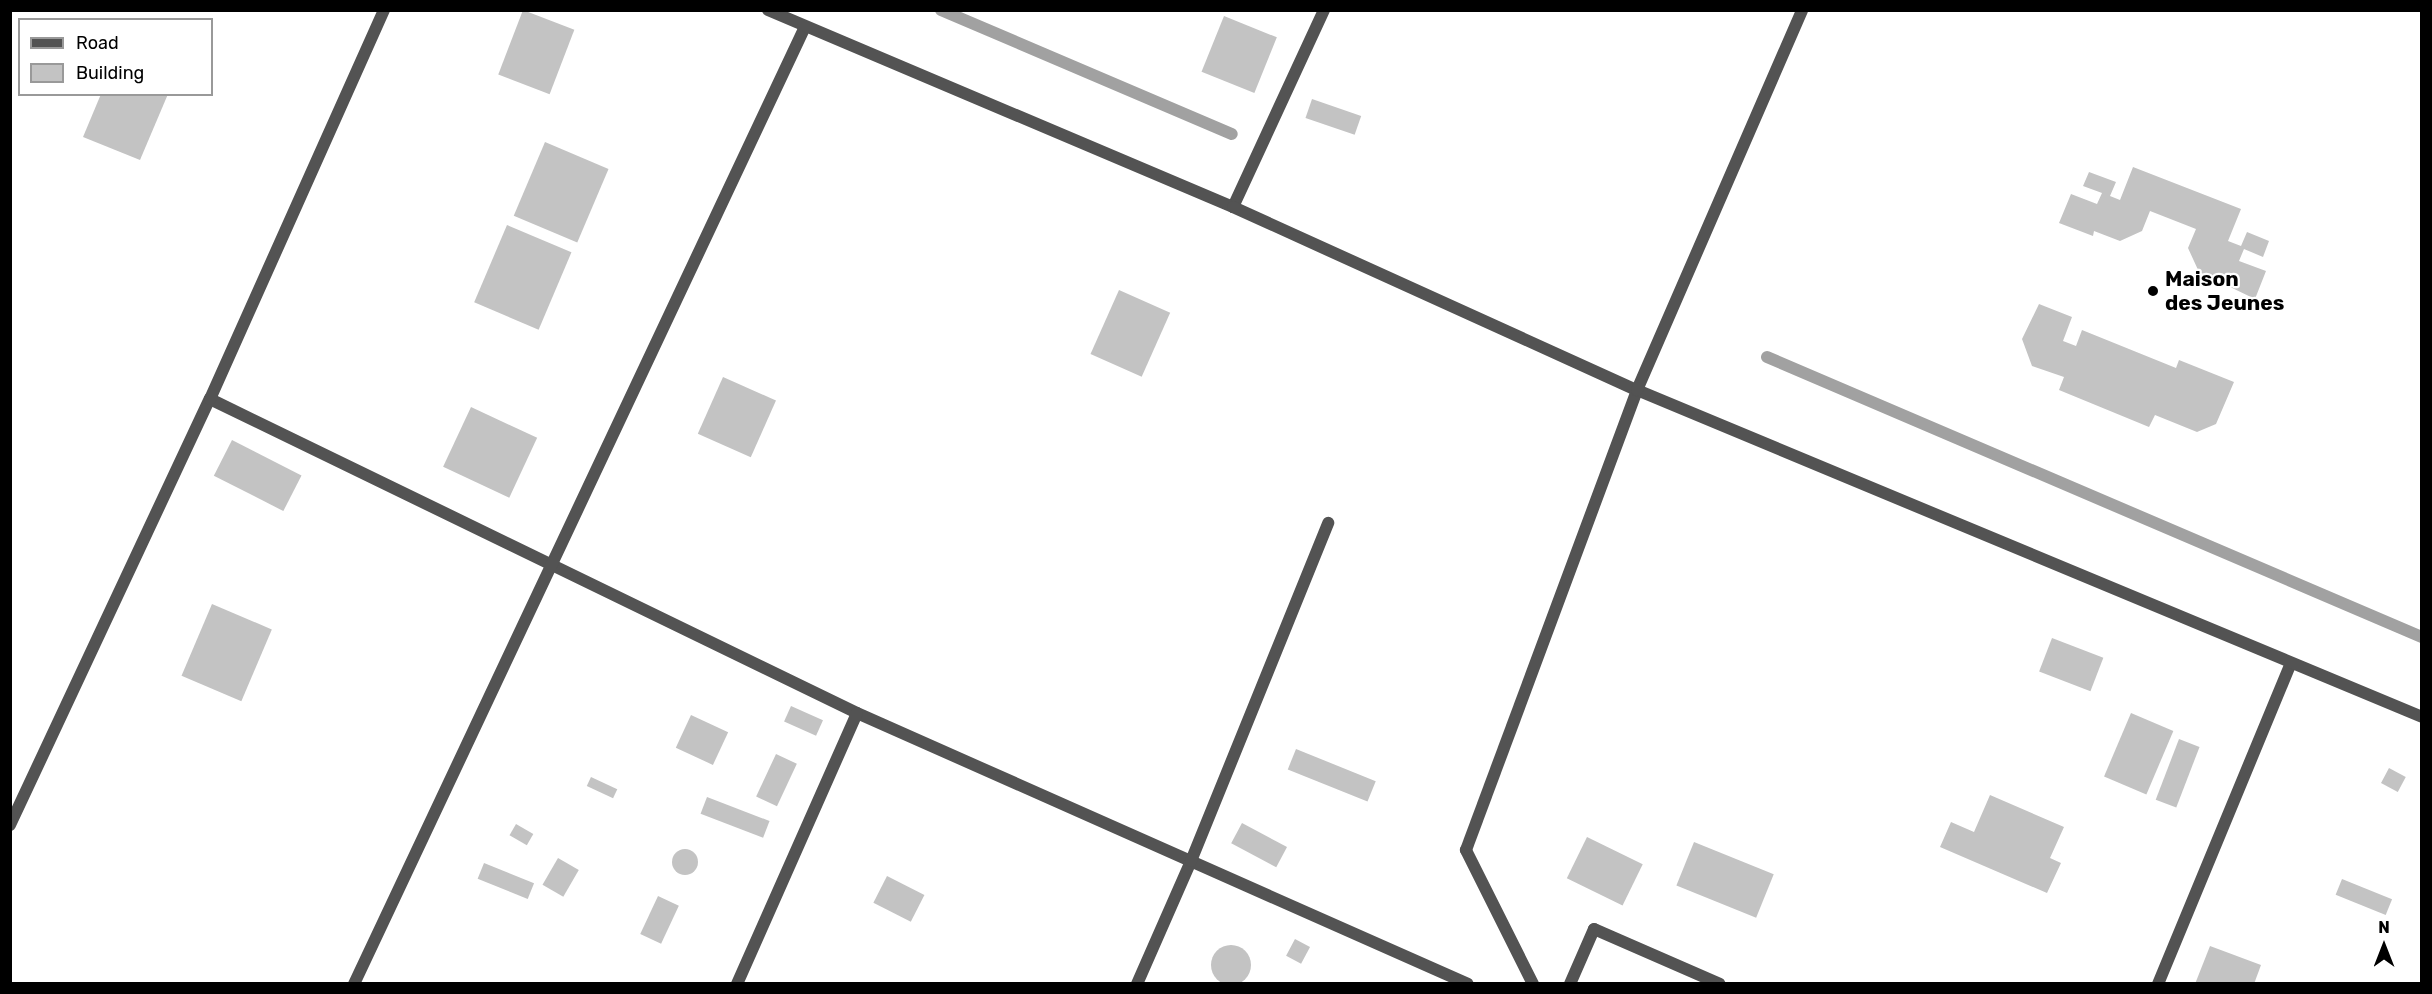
<!DOCTYPE html>
<style>
body{margin:0}
#map{position:relative;width:2432px;height:994px;overflow:hidden;background:#fff;font-family:Rubik,sans-serif}
div>[style]{position:absolute}
.stream>*{height:12px;margin:-6px;padding:0 6px;transform-origin:6px;border-radius:6px;background:#a1a1a1}
.building>*{inset:0;background:#c3c3c3;transform-origin:0 0}
.round{border-radius:50%}
.service>*{height:12px;margin:-6px;padding:0 6px;transform-origin:6px;border-radius:6px;background:#535353}
.minor>*{height:12px;margin:-6px;padding:0 6px;transform-origin:6px;border-radius:6px;background:#535353}
.tertiary>*{height:12px;margin:-6px;padding:0 6px;transform-origin:6px;border-radius:6px;background:#535353}
.dots>*{width:16px;height:16px;translate:-50% -50%;box-sizing:border-box;border:3px solid #fff;border-radius:50%}
span{translate:-50% -50%;white-space:nowrap;text-align:center;line-height:1.15;-webkit-text-stroke:4.5px #fff;paint-order:stroke}
.poi-label{font-size:21px;color:#000;font-weight:700}
.left{translate:0 -50%;text-align:left}
.frame{position:absolute;inset:0;border:12px solid #000;pointer-events:none}
.legend{position:absolute;left:18px;top:18px;width:195px;height:78px;box-sizing:border-box;background:#fff;border:2px solid #999;margin:0;padding:8px 10px;list-style:none;font-size:18px;color:#000}
.legend li{display:flex;align-items:center;gap:12px;height:30px}
.legend b{width:30px;border:2px solid #999}
.north{position:absolute;left:2354px;top:916px;width:60px;height:60px;-webkit-text-stroke:4px #fff;paint-order:stroke;rotate:0deg;font-size:16px;font-weight:700;line-height:24px;text-align:center;color:#000}
.north::after{content:'';display:block;margin:auto;width:21px;height:27px;background:#000;clip-path:polygon(50% 0,100% 100%,50% 72%,0 100%)}
</style>
<div id="map">
<div class="stream">
<i style="left:941px;top:10px;width:316px;rotate:23.1deg"></i>
<i style="left:1767px;top:357px;width:712px;rotate:23.15deg"></i>
</div>
<div class="building">
<i style="left:523px;top:10px;width:55px;height:69px;rotate:21deg"></i>
<i style="left:1224px;top:16px;width:57px;height:60px;rotate:22deg"></i>
<i style="clip-path:polygon(101px 94px,168px 94px,140px 160px,83px 137px)"></i>
<i style="left:1312px;top:99px;width:52px;height:20px;rotate:19deg"></i>
<i style="left:545px;top:142px;width:69px;height:80px;rotate:23deg"></i>
<i style="clip-path:polygon(2133px 167px,2241px 209px,2228px 241px,2241px 246px,2247px 232px,2269px 241px,2263px 257px,2244px 249px,2239px 261px,2266px 271px,2255px 299px,2199px 272px,2188px 248px,2196px 229px,2150px 211px,2142px 231px,2120px 241px,2094px 231px,2093px 236px,2059px 223px,2071px 194px,2097px 204px,2102px 193px,2083px 186px,2089px 172px,2116px 182px,2110px 196px,2120px 200px)"></i>
<i style="left:507px;top:225px;width:70px;height:84px;rotate:23deg"></i>
<i style="left:1119px;top:290px;width:56px;height:70px;rotate:24deg"></i>
<i style="clip-path:polygon(2039px 304px,2072px 317px,2063px 341px,2076px 346px,2082px 330px,2176px 368px,2179px 360px,2234px 382px,2216px 424px,2197px 432px,2155px 415px,2149px 427px,2059px 390px,2064px 377px,2032px 366px,2022px 339px)"></i>
<i style="left:723px;top:377px;width:58px;height:62px;rotate:24deg"></i>
<i style="left:471px;top:407px;width:73px;height:66px;rotate:25deg"></i>
<i style="left:232px;top:440px;width:78px;height:40px;rotate:27deg"></i>
<i style="left:212px;top:604px;width:65px;height:78px;rotate:23deg"></i>
<i style="left:2052px;top:638px;width:55px;height:36px;rotate:21deg"></i>
<i style="left:791px;top:706px;width:35px;height:17px;rotate:24deg"></i>
<i style="left:2131px;top:713px;width:46px;height:69px;rotate:23deg"></i>
<i style="left:691px;top:715px;width:41px;height:36px;rotate:25deg"></i>
<i style="left:2179px;top:739px;width:22px;height:65px;rotate:21deg"></i>
<i style="left:1296px;top:749px;width:86px;height:22px;rotate:22deg"></i>
<i style="left:776px;top:754px;width:23px;height:47px;rotate:25deg"></i>
<i style="left:2389px;top:768px;width:19px;height:17px;rotate:28deg"></i>
<i style="left:591px;top:777px;width:29px;height:10px;rotate:25deg"></i>
<i style="clip-path:polygon(1990px 795px,2064px 827px,2050px 858px,2061px 863px,2047px 893px,1940px 847px,1951px 822px,1974px 832px)"></i>
<i style="left:707px;top:797px;width:67px;height:18px;rotate:21deg"></i>
<i style="left:1242px;top:823px;width:51px;height:23px;rotate:28deg"></i>
<i style="left:516px;top:824px;width:20px;height:13px;rotate:30deg"></i>
<i style="left:1587px;top:837px;width:62px;height:46px;rotate:26deg"></i>
<i style="left:1694px;top:842px;width:86px;height:47px;rotate:22deg"></i>
<i class="round" style="left:672px;top:849px;width:26px;height:26px"></i>
<i style="left:558px;top:858px;width:24px;height:31px;rotate:30deg"></i>
<i style="left:484px;top:863px;width:54px;height:17px;rotate:22deg"></i>
<i style="left:887px;top:876px;width:42px;height:30px;rotate:27deg"></i>
<i style="left:2342px;top:879px;width:54px;height:17px;rotate:22deg"></i>
<i style="left:658px;top:896px;width:23px;height:42px;rotate:25deg"></i>
<i style="left:1295px;top:939px;width:17px;height:19px;rotate:28deg"></i>
<i class="round" style="left:1211px;top:945px;width:40px;height:40px"></i>
<i style="clip-path:polygon(2210px 946px,2261px 965px,2254px 984px,2195px 984px)"></i>
</div>
<div class="service">
<i style="left:1233px;top:207px;width:217px;rotate:-65.2deg"></i>
</div>
<div class="minor">
<i style="left:210px;top:399px;width:719px;rotate:25.89deg"></i>
<i style="left:857px;top:713px;width:668px;rotate:23.92deg"></i>
<i style="left:10px;top:825px;width:471px;rotate:-64.9deg"></i>
<i style="left:210px;top:399px;width:426px;rotate:-65.9deg"></i>
<i style="left:354px;top:984px;width:1058px;rotate:-64.77deg"></i>
<i style="left:737px;top:984px;width:296px;rotate:-66.1deg"></i>
<i style="left:1137px;top:984px;width:134px;rotate:-66.3deg"></i>
<i style="left:1191px;top:861px;width:365px;rotate:-67.9deg"></i>
<i style="left:1533px;top:984px;width:150px;rotate:-116.6deg"></i>
<i style="left:1466px;top:850px;width:491px;rotate:-69.6deg"></i>
<i style="left:1570px;top:984px;width:60px;rotate:-66.4deg"></i>
<i style="left:1594px;top:929px;width:137px;rotate:23.6deg"></i>
<i style="left:2158px;top:984px;width:345px;rotate:-67.5deg"></i>
</div>
<div class="tertiary">
<i style="left:768px;top:10px;width:505px;rotate:22.96deg"></i>
<i style="left:1233px;top:207px;width:444px;rotate:24.4deg"></i>
<i style="left:1637px;top:390px;width:850px;rotate:22.61deg"></i>
<i style="left:1637px;top:390px;width:414px;rotate:-66.5deg"></i>
</div>
<div class="dots">
<i style="left:2153px;top:291px;background:#000"></i>
</div>
<div class="poi-label">
<span class="left" style="left:2165px;top:291px">Maison<br>des Jeunes</span>
</div>
<div class="frame"></div>
<ul class="legend">
<li><b style="height:8px;background:#535353"></b>Road</li>
<li><b style="height:16px;background:#c3c3c3"></b>Building</li>
</ul>
<div class="north">N</div>
</div>
